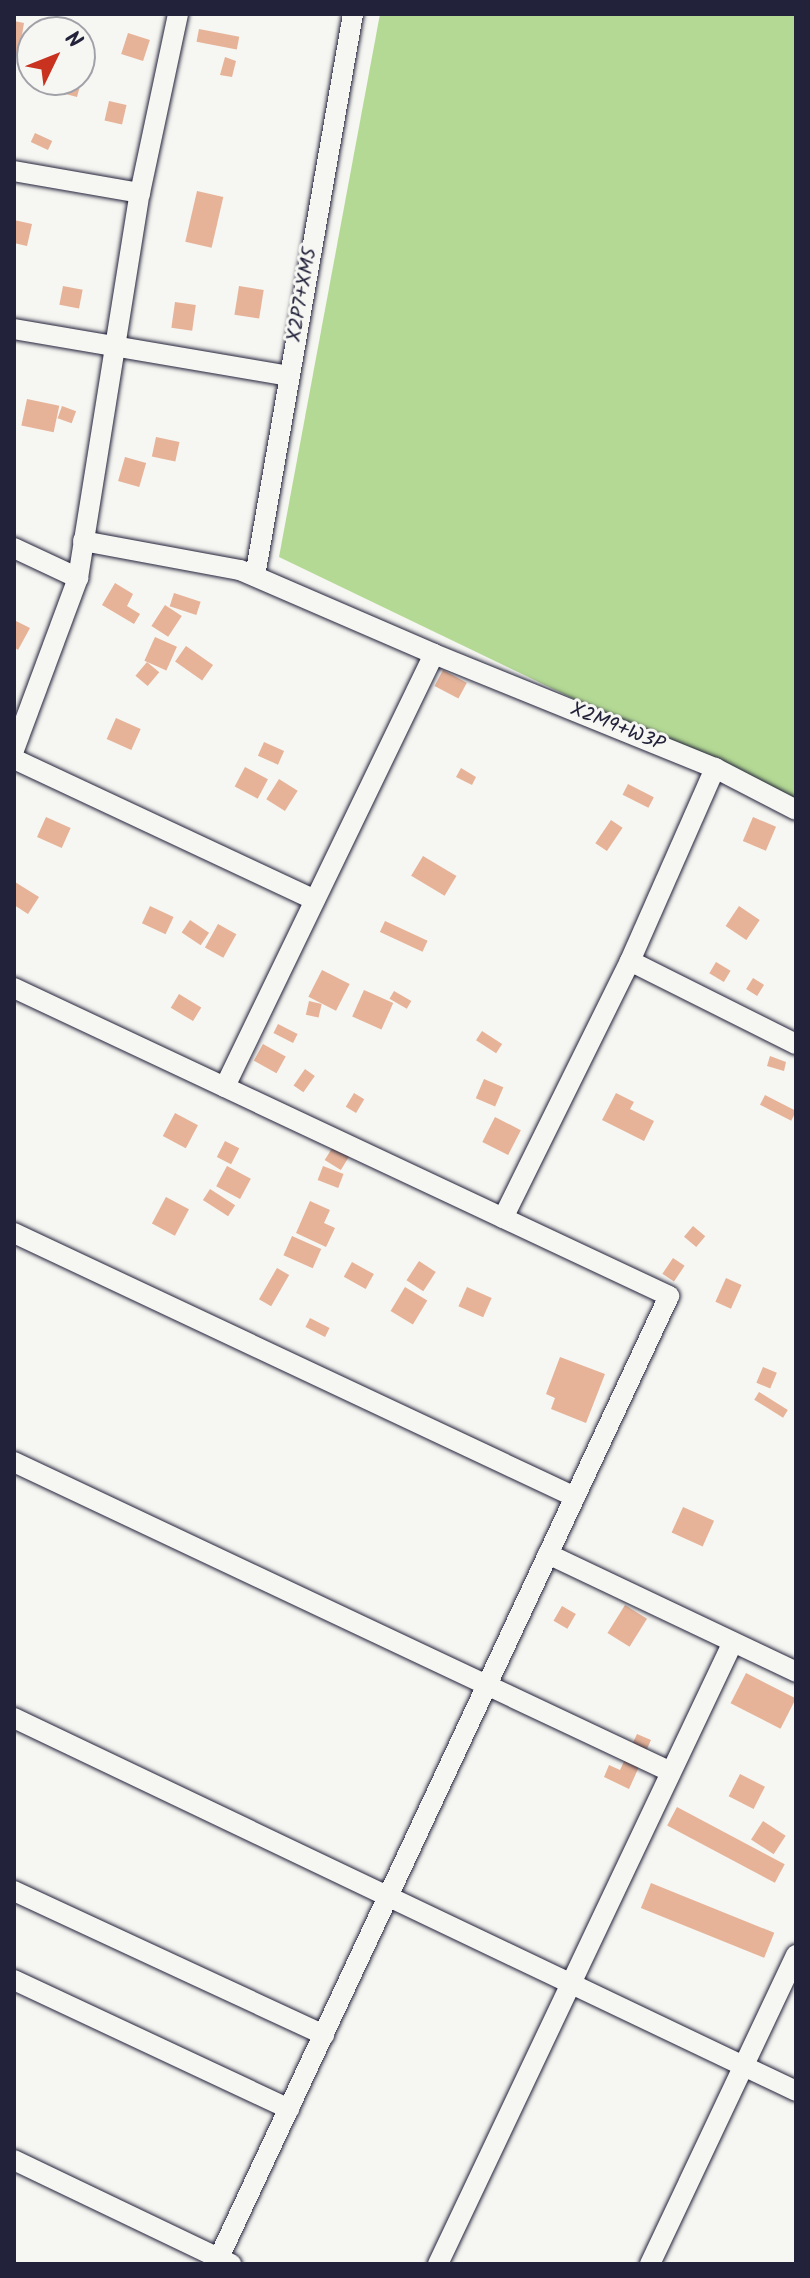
<!DOCTYPE html>
<style>
body{margin:0}
#map{position:relative;width:810px;height:2278px;overflow:hidden;background:#f6f6f2;font-family:Kalam,sans-serif}
div>[style]{position:absolute}
.green>*{inset:0;background:#b4d994}
.building>*{inset:0;background:#e6b398;transform-origin:0 0}
.roads{filter:drop-shadow(0 0 2px #22223b) drop-shadow(0 0 2px #22223b)}
.minor>*{height:20px;margin:-10px;padding:0 10px;transform-origin:10px;border-radius:10px;background:#f6f6f2}
span{translate:-50% -50%;white-space:nowrap;text-align:center;line-height:1.15;-webkit-text-stroke:6px #f6f6f2;paint-order:stroke}
.street-label{font-size:20px;color:#22223b}
.frame{position:absolute;inset:0;border:16px solid #22223b;pointer-events:none}
.north{position:absolute;left:16px;top:16px;width:80px;height:80px;box-sizing:border-box;background:#f6f6f2;border:2px solid #a1a1a9;border-radius:50%;rotate:47deg;font-size:22px;font-weight:700;line-height:32px;text-align:center;color:#22223b}
.north::after{content:'';display:block;margin:auto;width:28px;height:36px;background:#c8321e;clip-path:polygon(50% 0,100% 100%,50% 72%,0 100%)}
</style>
<div id="map">
<div class="green">
<i style="clip-path:polygon(380px 14px,796px 14px,796px 806px,279px 557px)"></i>
</div>
<div class="building">
<i style="clip-path:polygon(14px 21px,24px 23px,22px 35px,32px 37px,29px 56px,14px 53px)"></i>
<i style="left:199px;top:29px;width:41px;height:13px;rotate:11deg"></i>
<i style="left:128px;top:33px;width:23px;height:22px;rotate:18deg"></i>
<i style="clip-path:polygon(225px 57px,236px 61px,232px 77px,220px 75px)"></i>
<i style="clip-path:polygon(80px 67px,85px 68px,77px 97px,50px 90px,52px 80px,80px 80px)"></i>
<i style="left:109px;top:101px;width:18px;height:20px;rotate:13deg"></i>
<i style="left:35px;top:133px;width:19px;height:10px;rotate:25deg"></i>
<i style="left:197px;top:191px;width:27px;height:52px;rotate:13deg"></i>
<i style="clip-path:polygon(14px 220px,32px 224px,27px 246px,14px 243px)"></i>
<i style="left:63px;top:286px;width:20px;height:19px;rotate:11deg"></i>
<i style="left:239px;top:286px;width:25px;height:29px;rotate:9deg"></i>
<i style="left:175px;top:302px;width:21px;height:26px;rotate:8deg"></i>
<i style="left:27px;top:399px;width:33px;height:27px;rotate:12deg"></i>
<i style="left:62px;top:406px;width:15px;height:13px;rotate:20deg"></i>
<i style="left:156px;top:437px;width:24px;height:20px;rotate:12deg"></i>
<i style="left:125px;top:457px;width:22px;height:25px;rotate:16deg"></i>
<i style="clip-path:polygon(115px 583px,133px 594px,127px 606px,140px 614px,134px 624px,102px 605px)"></i>
<i style="left:174px;top:593px;width:28px;height:14px;rotate:18deg"></i>
<i style="left:165px;top:605px;width:20px;height:25px;rotate:33deg"></i>
<i style="clip-path:polygon(14px 620px,30px 628px,18px 650px,14px 647px)"></i>
<i style="left:155px;top:637px;width:24px;height:26px;rotate:24deg"></i>
<i style="left:186px;top:646px;width:33px;height:19px;rotate:35deg"></i>
<i style="left:147px;top:662px;width:16px;height:18px;rotate:40deg"></i>
<i style="left:443px;top:670px;width:27px;height:18px;rotate:28deg"></i>
<i style="left:116px;top:718px;width:27px;height:23px;rotate:24deg"></i>
<i style="left:264px;top:742px;width:22px;height:15px;rotate:24deg"></i>
<i style="left:245px;top:767px;width:26px;height:22px;rotate:28deg"></i>
<i style="clip-path:polygon(461px 768px,476px 777px,472px 785px,456px 777px)"></i>
<i style="left:279px;top:779px;width:22px;height:24px;rotate:32deg"></i>
<i style="left:628px;top:784px;width:29px;height:12px;rotate:27deg"></i>
<i style="left:46px;top:817px;width:27px;height:22px;rotate:24deg"></i>
<i style="left:753px;top:817px;width:25px;height:26px;rotate:23deg"></i>
<i style="left:611px;top:820px;width:14px;height:28px;rotate:34deg"></i>
<i style="left:423px;top:856px;width:39px;height:23px;rotate:31deg"></i>
<i style="clip-path:polygon(15px 882px,39px 897px,28px 914px,14px 905px)"></i>
<i style="left:150px;top:906px;width:26px;height:19px;rotate:25deg"></i>
<i style="left:739px;top:906px;width:25px;height:24px;rotate:34deg"></i>
<i style="left:190px;top:920px;width:23px;height:15px;rotate:34deg"></i>
<i style="left:385px;top:921px;width:47px;height:12px;rotate:25deg"></i>
<i style="left:218px;top:924px;width:21px;height:27px;rotate:29deg"></i>
<i style="left:716px;top:962px;width:17px;height:13px;rotate:31deg"></i>
<i style="left:322px;top:970px;width:31px;height:30px;rotate:27deg"></i>
<i style="left:753px;top:978px;width:13px;height:13px;rotate:32deg"></i>
<i style="left:364px;top:990px;width:32px;height:29px;rotate:24deg"></i>
<i style="left:394px;top:991px;width:20px;height:9px;rotate:30deg"></i>
<i style="left:179px;top:994px;width:26px;height:16px;rotate:31deg"></i>
<i style="left:309px;top:1001px;width:13px;height:14px;rotate:13deg"></i>
<i style="left:278px;top:1024px;width:22px;height:10px;rotate:27deg"></i>
<i style="left:482px;top:1031px;width:24px;height:11px;rotate:33deg"></i>
<i style="left:263px;top:1044px;width:26px;height:19px;rotate:29deg"></i>
<i style="clip-path:polygon(770px 1056px,786px 1062px,784px 1071px,767px 1066px)"></i>
<i style="left:305px;top:1069px;width:12px;height:20px;rotate:35deg"></i>
<i style="left:484px;top:1079px;width:21px;height:21px;rotate:23deg"></i>
<i style="left:354px;top:1093px;width:12px;height:16px;rotate:31deg"></i>
<i style="clip-path:polygon(616px 1093px,634px 1102px,630px 1109px,654px 1121px,644px 1141px,602px 1120px)"></i>
<i style="left:765px;top:1095px;width:35px;height:11px;rotate:27deg"></i>
<i style="left:175px;top:1113px;width:26px;height:26px;rotate:28deg"></i>
<i style="left:495px;top:1117px;width:29px;height:28px;rotate:27deg"></i>
<i style="left:339px;top:1137px;width:19px;height:27px;rotate:32deg"></i>
<i style="left:225px;top:1141px;width:16px;height:18px;rotate:27deg"></i>
<i style="left:227px;top:1166px;width:27px;height:23px;rotate:28deg"></i>
<i style="left:323px;top:1166px;width:22px;height:15px;rotate:21deg"></i>
<i style="left:210px;top:1189px;width:30px;height:13px;rotate:33deg"></i>
<i style="left:166px;top:1197px;width:26px;height:30px;rotate:28deg"></i>
<i style="clip-path:polygon(310px 1201px,330px 1210px,324px 1223px,335px 1228px,326px 1247px,296px 1233px)"></i>
<i style="left:693px;top:1226px;width:16px;height:14px;rotate:40deg"></i>
<i style="left:292px;top:1236px;width:32px;height:21px;rotate:24deg"></i>
<i style="left:673px;top:1258px;width:14px;height:19px;rotate:34deg"></i>
<i style="left:419px;top:1261px;width:20px;height:23px;rotate:33deg"></i>
<i style="left:352px;top:1262px;width:25px;height:17px;rotate:29deg"></i>
<i style="left:277px;top:1268px;width:14px;height:36px;rotate:30deg"></i>
<i style="left:726px;top:1278px;width:17px;height:26px;rotate:24deg"></i>
<i style="left:405px;top:1287px;width:26px;height:28px;rotate:31deg"></i>
<i style="left:467px;top:1287px;width:27px;height:21px;rotate:24deg"></i>
<i style="left:310px;top:1318px;width:22px;height:10px;rotate:27deg"></i>
<i style="clip-path:polygon(560px 1357px,605px 1374px,586px 1423px,551px 1409px,555px 1398px,546px 1394px)"></i>
<i style="left:763px;top:1367px;width:15px;height:17px;rotate:23deg"></i>
<i style="left:759px;top:1392px;width:34px;height:9px;rotate:32deg"></i>
<i style="left:683px;top:1507px;width:34px;height:28px;rotate:24deg"></i>
<i style="left:625px;top:1605px;width:26px;height:33px;rotate:32deg"></i>
<i style="left:562px;top:1606px;width:16px;height:17px;rotate:30deg"></i>
<i style="left:746px;top:1673px;width:56px;height:34px;rotate:27deg"></i>
<i style="clip-path:polygon(637px 1734px,651px 1740px,629px 1789px,604px 1777px,609px 1765px,620px 1770px)"></i>
<i style="left:740px;top:1774px;width:28px;height:25px;rotate:27deg"></i>
<i style="left:677px;top:1807px;width:122px;height:21px;rotate:28deg"></i>
<i style="left:763px;top:1821px;width:27px;height:22px;rotate:33deg"></i>
<i style="left:651px;top:1883px;width:133px;height:27px;rotate:22deg"></i>
</div>
<div class="roads">
<div class="minor">
<i style="left:14px;top:171px;width:128px;rotate:9.9deg"></i>
<i style="left:14px;top:329px;width:279px;rotate:9.7deg"></i>
<i style="left:83px;top:541px;width:160px;rotate:10.5deg"></i>
<i style="left:240px;top:570px;width:211px;rotate:23.4deg"></i>
<i style="left:434px;top:654px;width:481px;rotate:115.8deg"></i>
<i style="left:14px;top:548px;width:71px;rotate:25.1deg"></i>
<i style="left:255px;top:576px;width:570px;rotate:-80.11deg"></i>
<i style="left:434px;top:654px;width:303px;rotate:22.1deg"></i>
<i style="left:715px;top:768px;width:91px;rotate:27.4deg"></i>
<i style="left:14px;top:750px;width:184px;rotate:-69.6deg"></i>
<i style="left:78px;top:578px;width:390px;rotate:-80.9deg"></i>
<i style="left:140px;top:193px;width:183px;rotate:-78deg"></i>
<i style="left:14px;top:759px;width:332px;rotate:25.1deg"></i>
<i style="left:630px;top:961px;width:186px;rotate:26.6deg"></i>
<i style="left:14px;top:988px;width:724px;rotate:25.18deg"></i>
<i style="left:669px;top:1296px;width:1069px;rotate:115.08deg"></i>
<i style="left:503px;top:1218px;width:287px;rotate:-63.7deg"></i>
<i style="left:630px;top:961px;width:211px;rotate:-66.2deg"></i>
<i style="left:14px;top:1233px;width:620px;rotate:25.2deg"></i>
<i style="left:14px;top:1462px;width:726px;rotate:25.26deg"></i>
<i style="left:548px;top:1554px;width:275px;rotate:25.4deg"></i>
<i style="left:14px;top:1718px;width:866px;rotate:25.5deg"></i>
<i style="left:14px;top:1891px;width:342px;rotate:24.9deg"></i>
<i style="left:14px;top:1980px;width:304px;rotate:25.1deg"></i>
<i style="left:14px;top:2160px;width:241px;rotate:25.6deg"></i>
<i style="left:438px;top:2264px;width:688px;rotate:-64.63deg"></i>
<i style="left:650px;top:2264px;width:342px;rotate:-64.7deg"></i>
</div>
</div>
<div class="street-label">
<span style="left:303px;top:295px;rotate:-80deg">X2P7+XM5</span>
<span style="left:617px;top:728px;rotate:22deg">X2M9+W3P</span>
</div>
<div class="frame"></div>
<div class="north">N</div>
</div>
